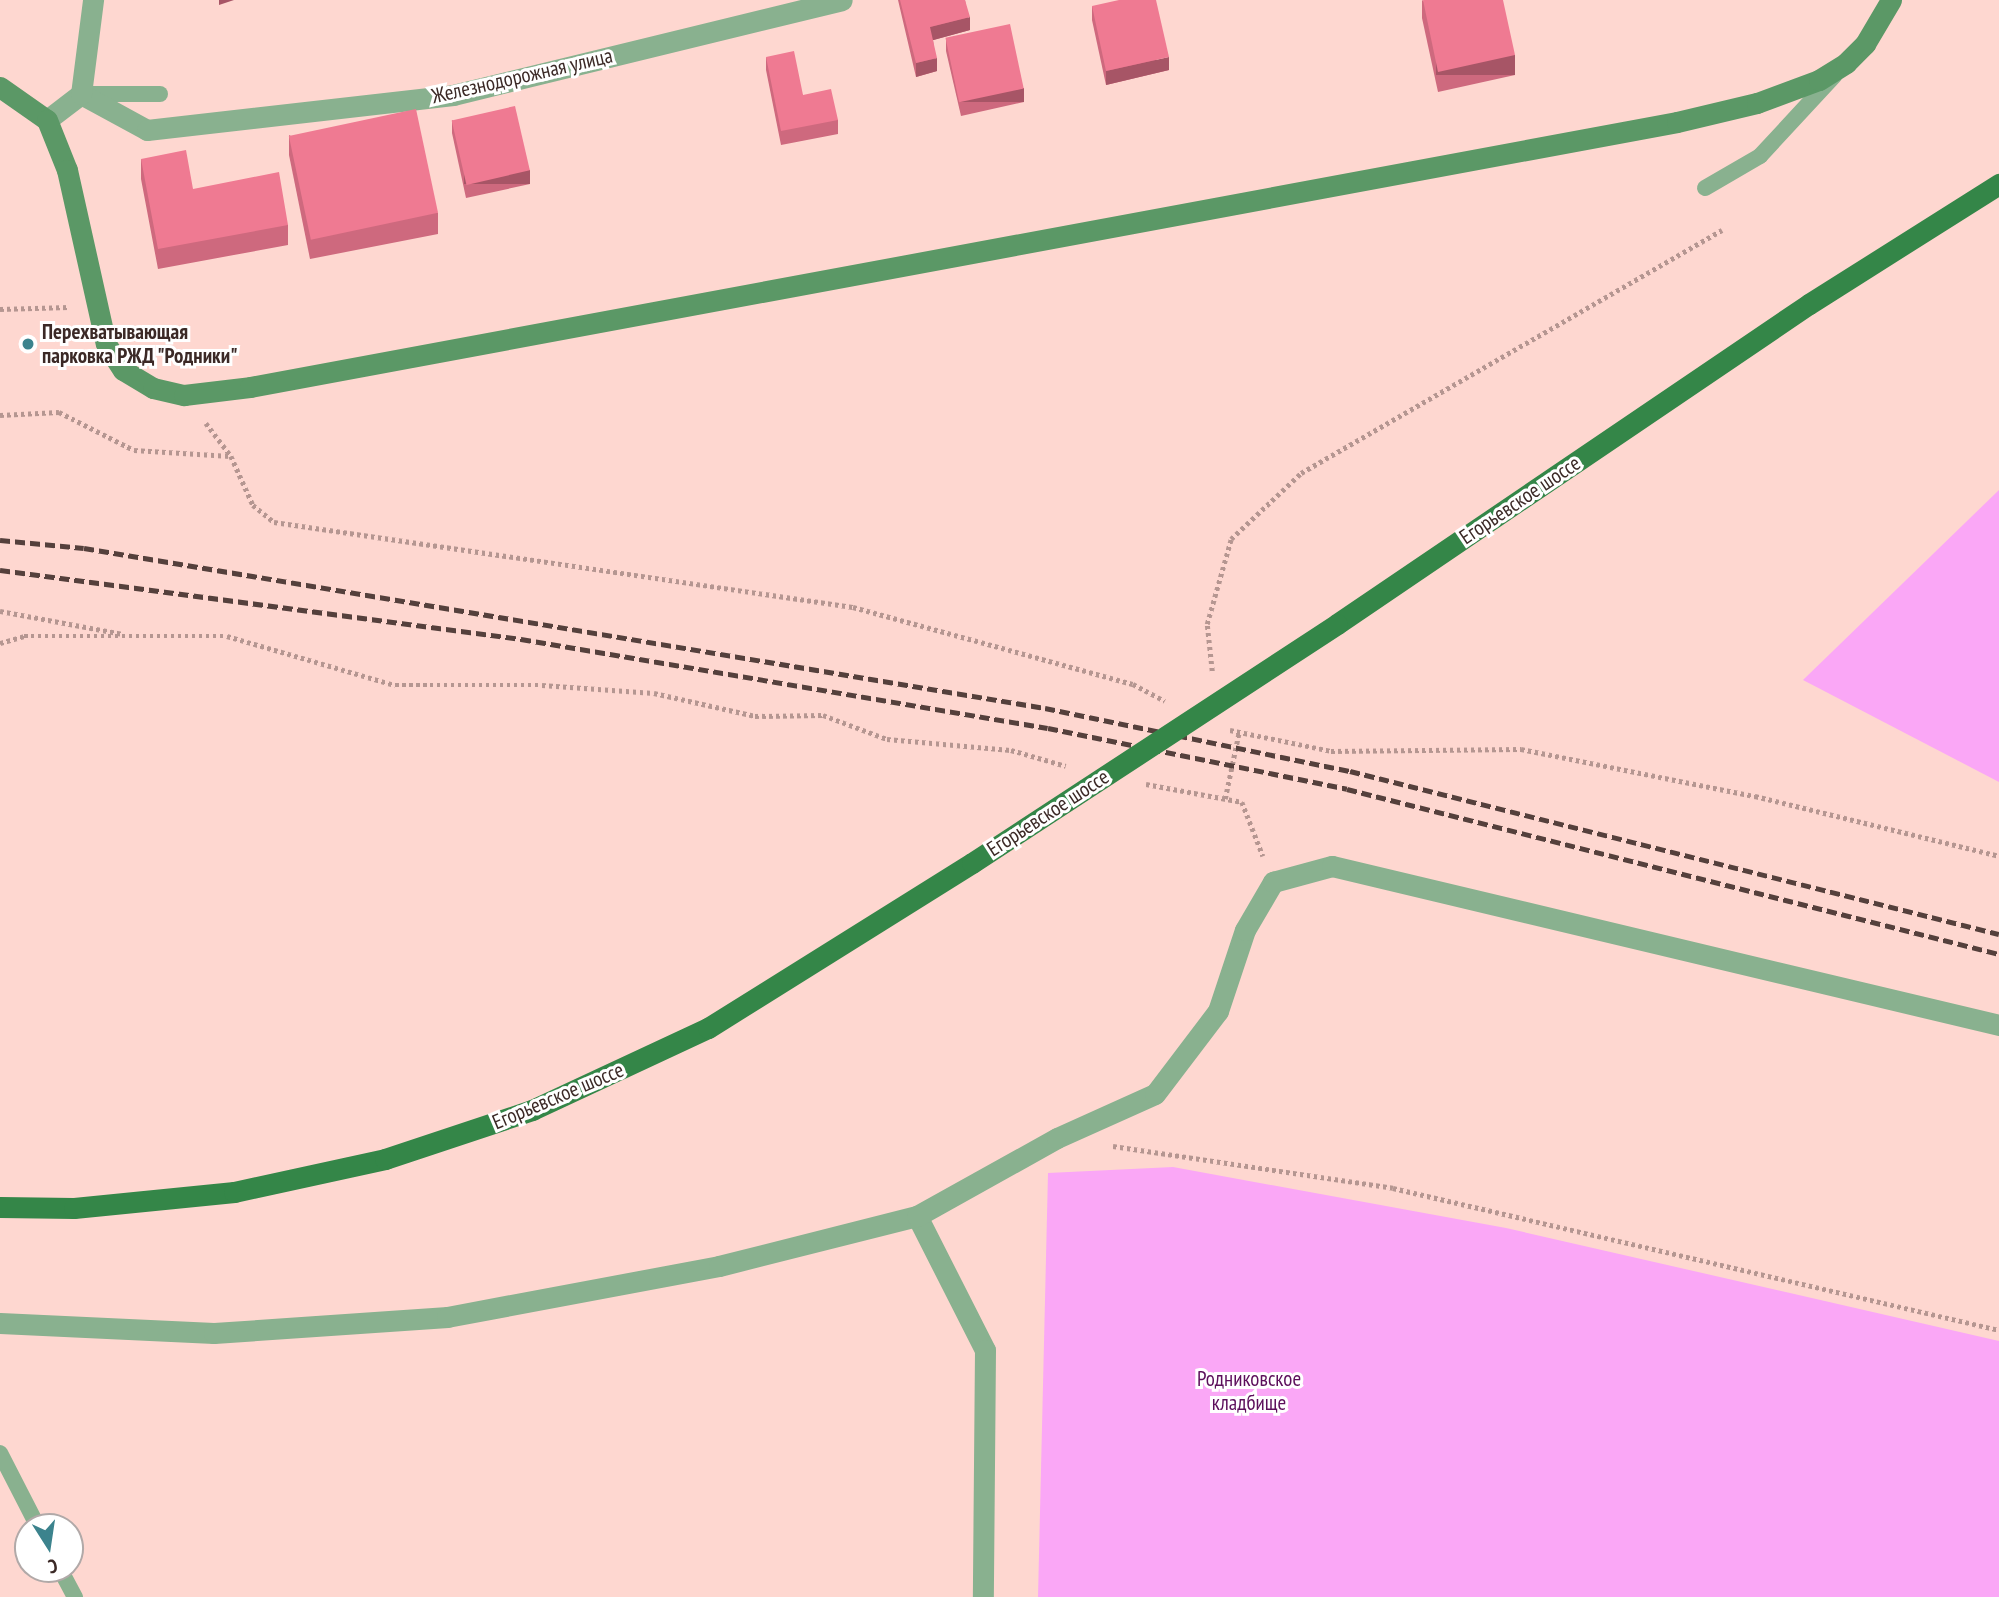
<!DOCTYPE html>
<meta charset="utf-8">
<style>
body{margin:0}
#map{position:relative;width:1999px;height:1597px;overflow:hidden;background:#fed7d0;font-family:"PT Sans Narrow",sans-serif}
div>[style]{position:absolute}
.green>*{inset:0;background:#faa7f6}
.path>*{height:4.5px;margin-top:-2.25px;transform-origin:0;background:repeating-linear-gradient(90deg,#b59691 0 3.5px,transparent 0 7px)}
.service>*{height:16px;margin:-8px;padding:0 8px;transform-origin:8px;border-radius:8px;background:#89b18f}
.minor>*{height:21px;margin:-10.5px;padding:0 10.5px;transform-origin:10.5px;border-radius:10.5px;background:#89b18f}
.tertiary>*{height:21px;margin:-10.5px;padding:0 10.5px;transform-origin:10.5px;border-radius:10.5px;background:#89b18f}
.secondary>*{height:21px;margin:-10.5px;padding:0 10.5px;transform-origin:10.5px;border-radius:10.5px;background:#5b9866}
.primary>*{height:21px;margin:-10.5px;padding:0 10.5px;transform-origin:10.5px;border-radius:10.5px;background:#348648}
.rail>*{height:5px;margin-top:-2.5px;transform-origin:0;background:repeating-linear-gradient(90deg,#55403c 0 10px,transparent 0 15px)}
.primary-bridge>*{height:21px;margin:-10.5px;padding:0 10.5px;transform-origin:10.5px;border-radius:10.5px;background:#348648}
.wall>*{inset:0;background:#ce697e}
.shaded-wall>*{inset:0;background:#a75566;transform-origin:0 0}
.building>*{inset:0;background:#ef7a92;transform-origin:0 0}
.dots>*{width:19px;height:19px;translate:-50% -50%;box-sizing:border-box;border:4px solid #fff;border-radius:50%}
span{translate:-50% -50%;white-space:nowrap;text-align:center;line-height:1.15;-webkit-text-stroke:6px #fff;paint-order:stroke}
.street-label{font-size:21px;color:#3b2926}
.poi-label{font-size:21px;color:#3b2926;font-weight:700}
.left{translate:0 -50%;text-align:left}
.park-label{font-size:21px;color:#5c0f5b}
.north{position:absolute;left:14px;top:1513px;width:70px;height:70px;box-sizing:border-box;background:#fff;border:2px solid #b1a9a8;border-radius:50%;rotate:168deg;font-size:19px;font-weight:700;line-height:28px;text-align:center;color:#3b2926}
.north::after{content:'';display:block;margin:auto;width:24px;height:32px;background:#3c838d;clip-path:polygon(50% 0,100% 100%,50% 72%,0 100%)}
</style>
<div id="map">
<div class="green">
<i style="clip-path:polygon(1999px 490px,1999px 782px,1803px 680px)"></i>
<i style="clip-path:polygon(1173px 1167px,1506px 1228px,1999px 1341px,1999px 1597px,1038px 1597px,1048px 1173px)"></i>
</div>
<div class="path">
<i style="left:0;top:309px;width:69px;rotate:-1.7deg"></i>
<i style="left:0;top:415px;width:59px;rotate:-2.9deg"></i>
<i style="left:59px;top:412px;width:84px;rotate:26.9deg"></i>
<i style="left:134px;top:450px;width:96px;rotate:3.6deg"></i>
<i style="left:206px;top:423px;width:41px;rotate:52.9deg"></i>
<i style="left:231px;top:456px;width:54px;rotate:65.8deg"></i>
<i style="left:253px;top:505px;width:27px;rotate:39deg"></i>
<i style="left:274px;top:522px;width:585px;rotate:8.35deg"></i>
<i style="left:853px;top:607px;width:290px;rotate:15.4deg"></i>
<i style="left:1133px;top:684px;width:36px;rotate:28deg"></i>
<i style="left:0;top:611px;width:125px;rotate:10.6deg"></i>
<i style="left:0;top:643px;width:25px;rotate:-16deg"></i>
<i style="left:24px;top:636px;width:203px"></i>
<i style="left:227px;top:636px;width:175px;rotate:16.3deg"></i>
<i style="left:395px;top:685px;width:147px"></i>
<i style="left:542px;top:685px;width:112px;rotate:4.1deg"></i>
<i style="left:654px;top:693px;width:104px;rotate:12.8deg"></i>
<i style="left:755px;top:716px;width:68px;rotate:-0.8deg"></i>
<i style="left:823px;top:715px;width:68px;rotate:20.6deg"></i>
<i style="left:887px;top:739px;width:124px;rotate:5.1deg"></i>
<i style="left:1011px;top:750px;width:57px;rotate:16.2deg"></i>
<i style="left:1212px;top:671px;width:47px;rotate:-96.1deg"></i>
<i style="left:1207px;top:624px;width:88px;rotate:-74.2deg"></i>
<i style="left:1231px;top:539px;width:96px;rotate:-43.3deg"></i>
<i style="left:1301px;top:473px;width:486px;rotate:-30deg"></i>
<i style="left:1230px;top:730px;width:103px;rotate:11.7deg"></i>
<i style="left:1331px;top:751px;width:190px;rotate:-0.6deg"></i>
<i style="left:1521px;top:749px;width:239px;rotate:11.4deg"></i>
<i style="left:1755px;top:796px;width:251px;rotate:13.8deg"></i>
<i style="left:1146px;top:784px;width:98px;rotate:10.6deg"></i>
<i style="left:1242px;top:802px;width:58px;rotate:68.7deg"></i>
<i style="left:1225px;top:799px;width:68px;rotate:-78.2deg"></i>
<i style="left:1113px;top:1146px;width:283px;rotate:8.5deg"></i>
<i style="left:1393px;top:1188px;width:622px;rotate:13.19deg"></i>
</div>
<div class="service">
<i style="left:82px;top:94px;width:78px"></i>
<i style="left:1705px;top:188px;width:64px;rotate:-30.2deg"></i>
<i style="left:1760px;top:156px;width:110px;rotate:-47.2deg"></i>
<i style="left:0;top:1453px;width:83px;rotate:62.8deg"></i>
<i style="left:60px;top:1569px;width:32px;rotate:62deg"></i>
</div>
<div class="minor">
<i style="left:81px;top:94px;width:75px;rotate:28.6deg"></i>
<i style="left:147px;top:130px;width:308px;rotate:-6.5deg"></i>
<i style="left:453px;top:95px;width:400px;rotate:-13.7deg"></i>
<i style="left:917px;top:1216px;width:150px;rotate:63.1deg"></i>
<i style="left:985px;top:1350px;width:247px;rotate:90.5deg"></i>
<i style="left:0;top:1323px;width:214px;rotate:2.7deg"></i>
<i style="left:214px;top:1333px;width:234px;rotate:-3.9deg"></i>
<i style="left:447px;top:1317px;width:277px;rotate:-10.6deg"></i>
<i style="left:719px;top:1266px;width:204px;rotate:-14.2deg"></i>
<i style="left:917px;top:1216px;width:160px;rotate:-29.1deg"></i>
<i style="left:1057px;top:1138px;width:107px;rotate:-24.2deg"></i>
<i style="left:1155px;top:1094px;width:104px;rotate:-52.8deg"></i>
<i style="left:1218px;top:1011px;width:85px;rotate:-71.6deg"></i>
<i style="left:1245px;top:930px;width:56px;rotate:-59.7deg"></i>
<i style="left:1273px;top:882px;width:61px;rotate:-15.2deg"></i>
<i style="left:1332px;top:866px;width:686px;rotate:13.41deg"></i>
</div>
<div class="tertiary">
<i style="left:47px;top:120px;width:43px;rotate:-37.4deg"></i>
<i style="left:81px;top:94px;width:95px;rotate:-82.7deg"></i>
</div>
<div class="secondary">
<i style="left:0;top:87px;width:57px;rotate:35.1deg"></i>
<i style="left:47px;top:120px;width:54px;rotate:68.2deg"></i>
<i style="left:67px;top:170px;width:178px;rotate:77.4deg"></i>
<i style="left:106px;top:344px;width:31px;rotate:57deg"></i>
<i style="left:123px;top:370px;width:35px;rotate:31deg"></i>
<i style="left:153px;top:388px;width:32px;rotate:13deg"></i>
<i style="left:184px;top:395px;width:66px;rotate:-6.9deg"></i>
<i style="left:250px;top:387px;width:1451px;rotate:-10.52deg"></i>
<i style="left:1677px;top:122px;width:82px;rotate:-13.4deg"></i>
<i style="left:1757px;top:103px;width:66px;rotate:-20.4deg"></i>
<i style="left:1819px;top:80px;width:32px;rotate:-32deg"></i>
<i style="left:1846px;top:63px;width:27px;rotate:-45deg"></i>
<i style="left:1865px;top:44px;width:51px;rotate:-59.4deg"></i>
</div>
<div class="primary">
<i style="left:1337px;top:624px;width:570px;rotate:-34.14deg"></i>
<i style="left:1809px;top:304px;width:225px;rotate:-32.3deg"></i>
<i style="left:0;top:1207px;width:74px;rotate:0.8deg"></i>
<i style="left:74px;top:1208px;width:161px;rotate:-5.7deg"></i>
<i style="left:234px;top:1192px;width:155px;rotate:-12.3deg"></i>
<i style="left:385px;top:1159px;width:155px;rotate:-18.4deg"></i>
<i style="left:532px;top:1110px;width:194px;rotate:-25deg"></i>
<i style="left:708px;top:1028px;width:311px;rotate:-32deg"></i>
</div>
<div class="rail">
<i style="left:0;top:540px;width:84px;rotate:5.4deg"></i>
<i style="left:84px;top:548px;width:974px;rotate:9.45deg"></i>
<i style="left:1045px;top:708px;width:311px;rotate:11.7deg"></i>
<i style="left:1350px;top:771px;width:669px;rotate:14.1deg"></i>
<i style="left:0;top:570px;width:526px;rotate:7.54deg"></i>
<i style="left:521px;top:639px;width:534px;rotate:9.59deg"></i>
<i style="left:1048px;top:728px;width:305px;rotate:11.5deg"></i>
<i style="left:1347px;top:789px;width:673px;rotate:14.2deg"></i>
</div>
<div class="primary-bridge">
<i style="left:972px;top:863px;width:436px;rotate:-33.2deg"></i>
</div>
<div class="wall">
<i style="clip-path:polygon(898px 0,965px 0,970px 30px,933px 40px,937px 71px,916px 77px)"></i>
<i style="clip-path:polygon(1422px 0,1515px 75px,1438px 92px,1422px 18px)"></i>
<i style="clip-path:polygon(1092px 6px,1169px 70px,1106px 85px,1092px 20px)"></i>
<i style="clip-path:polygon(946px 38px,1024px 102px,961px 116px,946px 51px)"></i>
<i style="clip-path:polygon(766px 57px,803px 95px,838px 120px,838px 134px,781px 145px,766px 70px)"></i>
<i style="clip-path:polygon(452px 120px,530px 184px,466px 198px,452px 133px)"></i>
<i style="clip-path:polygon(289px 135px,438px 213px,438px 234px,310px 259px,289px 155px)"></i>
<i style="clip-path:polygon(141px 159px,193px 189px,288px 225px,288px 245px,158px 269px,141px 179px)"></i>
</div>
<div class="shaded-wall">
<i style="clip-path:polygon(219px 0,234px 0,219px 5px)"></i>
<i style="clip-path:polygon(970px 17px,970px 30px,930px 41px,930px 27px)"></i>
<i style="left:1515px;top:55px;width:20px;height:79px;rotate:90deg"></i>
<i style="clip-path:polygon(1169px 57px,1169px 70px,1106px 85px,1106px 71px)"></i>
<i style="clip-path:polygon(937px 58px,937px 71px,916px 77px,916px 63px)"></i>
<i style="left:1024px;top:88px;width:14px;height:65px;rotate:90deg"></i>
<i style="left:530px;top:170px;width:14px;height:66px;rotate:90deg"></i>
</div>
<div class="building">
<i style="clip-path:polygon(900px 0,965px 0,970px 17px,930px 27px,937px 58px,916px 63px)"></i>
<i style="clip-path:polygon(1119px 0,1156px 0,1169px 57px,1106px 71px,1092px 6px)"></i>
<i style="clip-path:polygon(1423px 0,1503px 0,1515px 55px,1438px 72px)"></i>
<i style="left:1010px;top:24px;width:66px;height:66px;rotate:78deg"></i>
<i style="clip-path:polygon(794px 51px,803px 95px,831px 89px,838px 120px,781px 131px,766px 57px)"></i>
<i style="left:515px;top:106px;width:66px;height:65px;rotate:77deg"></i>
<i style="left:416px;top:109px;width:106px;height:130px;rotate:78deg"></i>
<i style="clip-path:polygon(186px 150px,193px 189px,279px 172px,288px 225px,158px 249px,141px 159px)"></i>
</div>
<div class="dots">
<i style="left:28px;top:344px;background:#3c838d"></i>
</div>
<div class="street-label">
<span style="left:522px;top:76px;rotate:-13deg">Железнодорожная улица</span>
<span style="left:1520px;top:500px;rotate:-34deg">Егорьевское шоссе</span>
<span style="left:1048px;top:813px;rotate:-33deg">Егорьевское шоссе</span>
<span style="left:558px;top:1096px;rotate:-23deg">Егорьевское шоссе</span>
</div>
<div class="poi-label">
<span class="left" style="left:42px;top:344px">Перехватывающая<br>парковка РЖД "Родники"</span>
</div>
<div class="park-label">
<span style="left:1249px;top:1391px">Родниковское<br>кладбище</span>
</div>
<div class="north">С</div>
</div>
